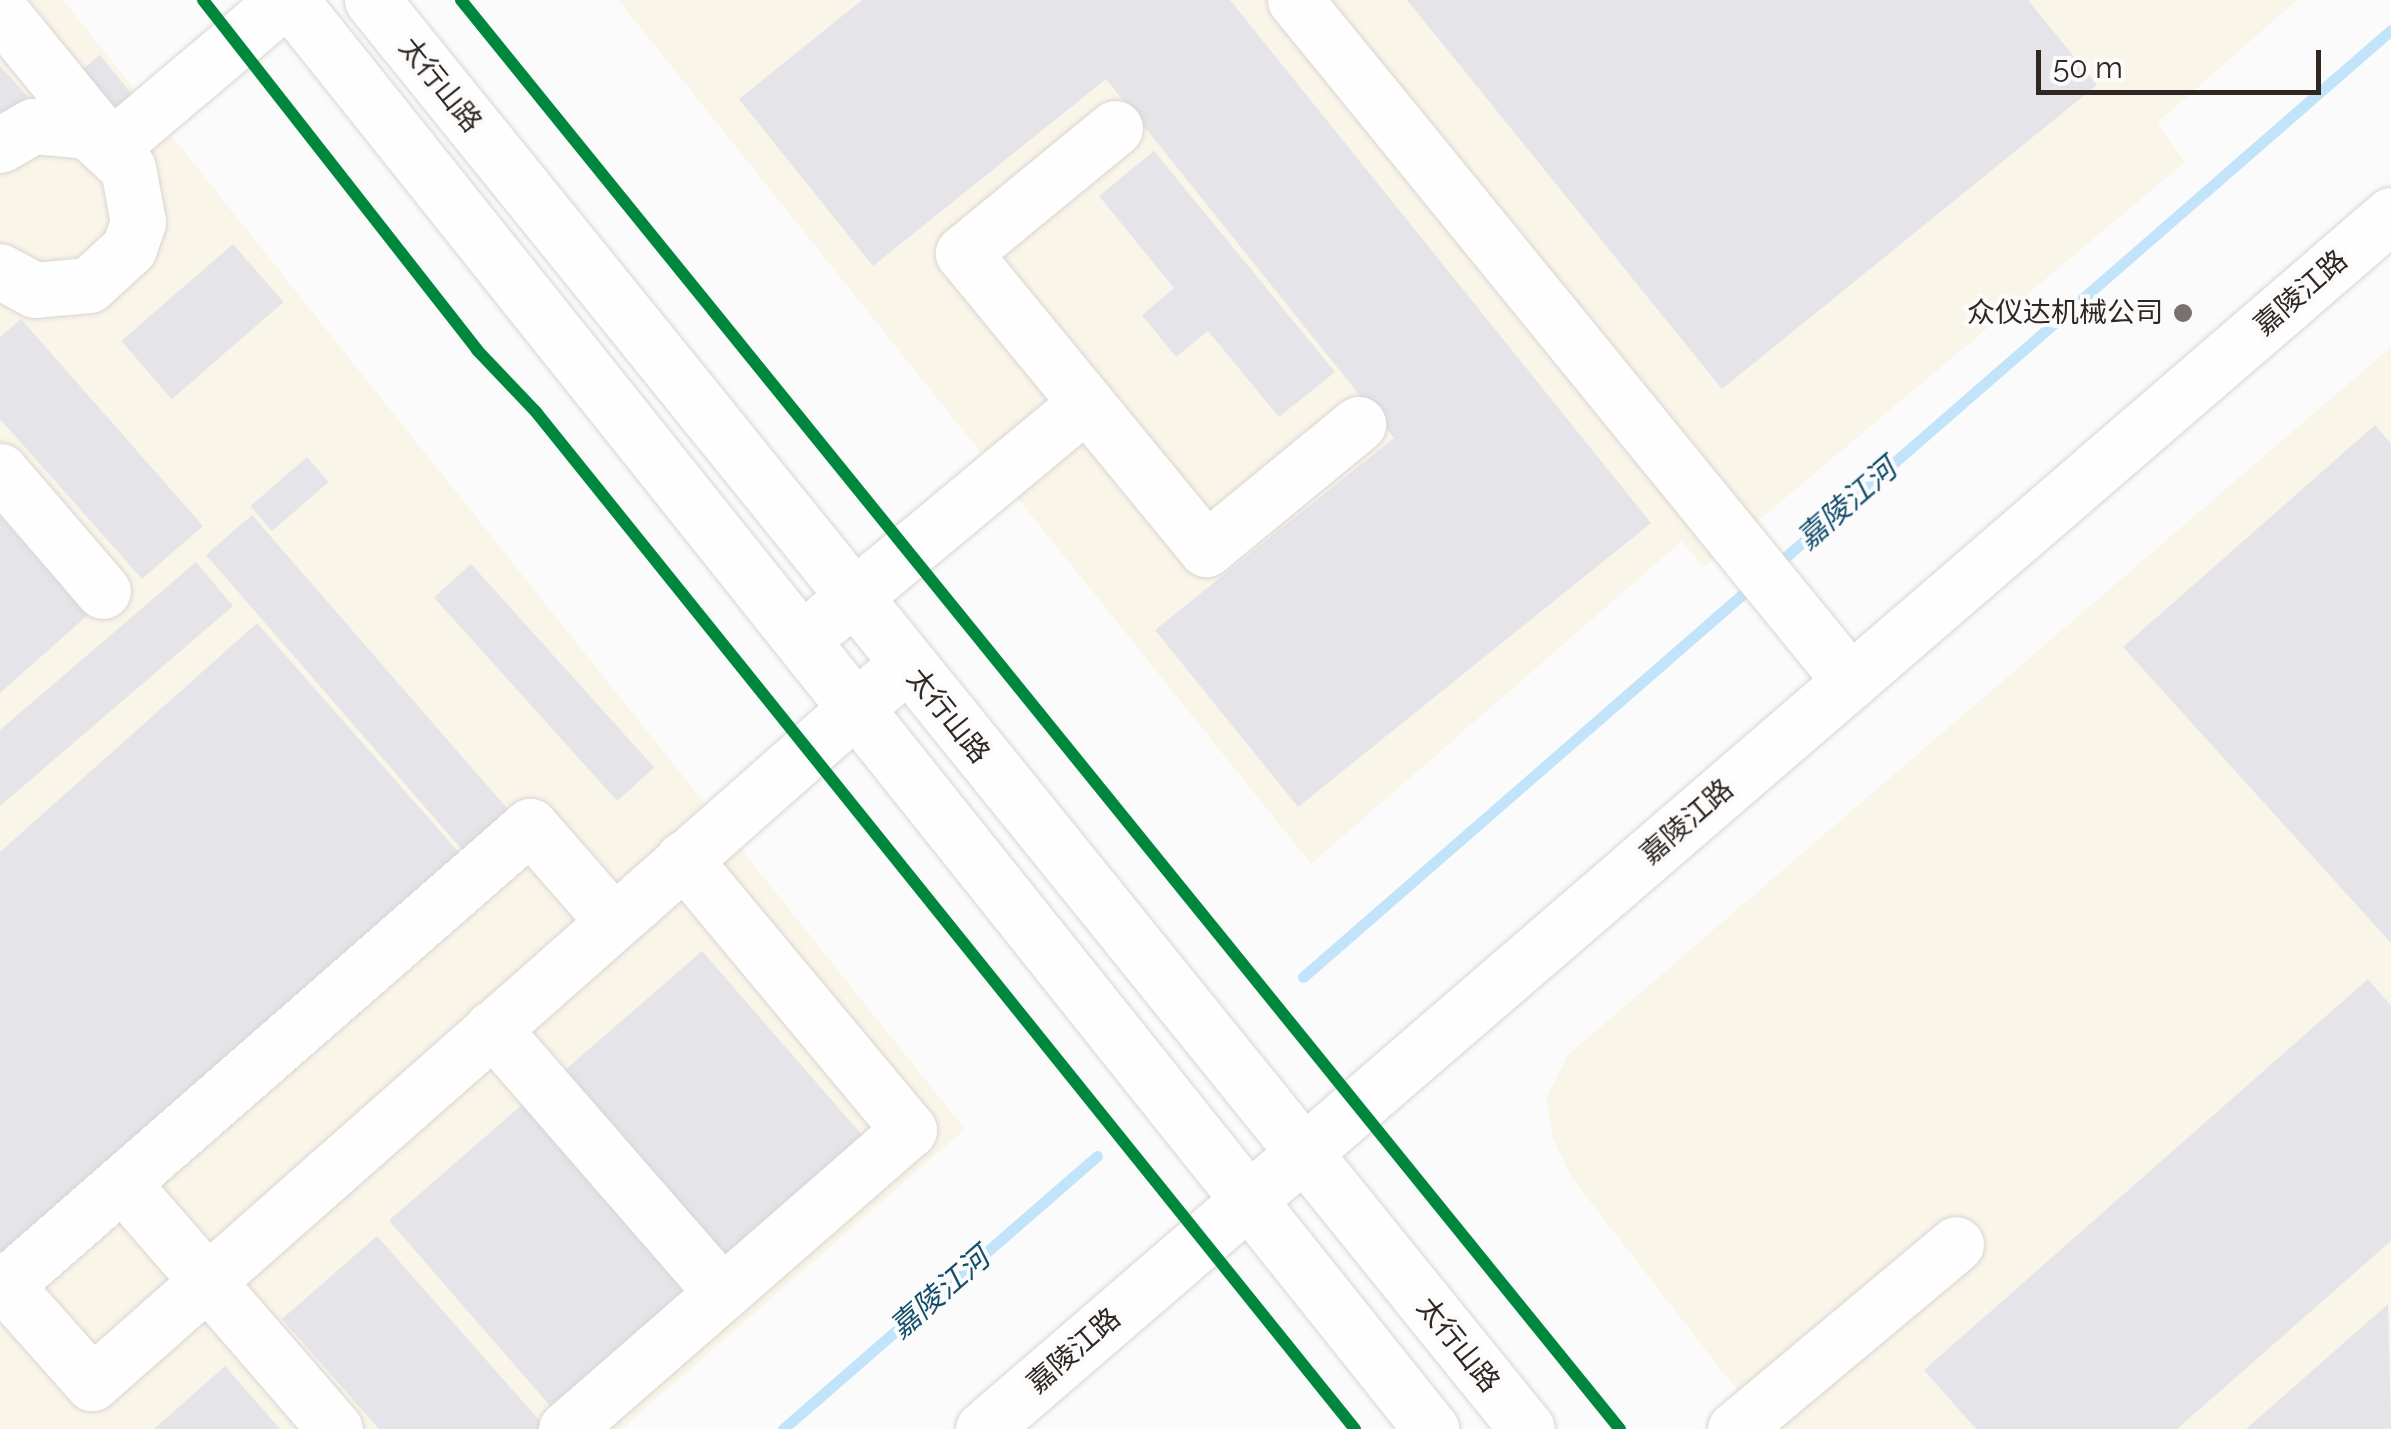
<!DOCTYPE html>
<meta charset="utf-8">
<style>
body{margin:0}
#map{position:relative;width:2391px;height:1429px;overflow:hidden;background:#fbfbfb;font-family:Raleway,"Noto Sans SC",sans-serif}
div>[style]{position:absolute}
.industrial>*{inset:0;background:#faf5e9}
.stream>*{height:11px;margin:-5.5px;padding:0 5.5px;transform-origin:5.5px;border-radius:5.5px;background:#c2e4fa}
.building>*{inset:0;background:#e5e4e9;transform-origin:0 0}
.roads{filter:drop-shadow(0 0 2px #d9d4d2) drop-shadow(0 0 2px #d9d4d2)}
.minor>*{height:55px;margin:-27.5px;padding:0 27.5px;transform-origin:27.5px;border-radius:27.5px;background:#fefefe}
.cycleway>*{height:12px;margin:-6px;padding:0 6px;transform-origin:6px;border-radius:6px;background:#00873e}
.dots>*{width:28px;height:28px;translate:-50% -50%;box-sizing:border-box;border:5px solid #fbfbfb;border-radius:50%}
span{translate:-50% -50%;white-space:nowrap;text-align:center;line-height:1.15;-webkit-text-stroke:8px #fbfbfb;paint-order:stroke}
.street-label{font-size:28px;color:#312722}
.poi-label{font-size:28px;color:#312722}
.right{translate:-100% -50%;text-align:right}
.water-label{font-size:30px;color:#144e6d;font-style:italic}
.scale{position:absolute;left:2036px;top:50px;width:285px;height:45px;box-sizing:border-box;border:5px solid #312722;border-top:0;padding-left:12px;font-size:30px;line-height:35px;white-space:nowrap;color:#312722;-webkit-text-stroke:8px #fbfbfb;paint-order:stroke}
</style>
<div id="map">
<div class="industrial">
<i style="clip-path:polygon(0 0,63px 0,965px 1129px,622px 1429px,0 1429px)"></i>
<i style="clip-path:polygon(618px 0,2297px 0,2157px 123px,2185px 162px,1703px 567px,1682px 541px,1311px 864px)"></i>
<i style="clip-path:polygon(2391px 347px,2391px 1429px,1767px 1429px,1572px 1178px,1553px 1139px,1546px 1099px,1568px 1055px)"></i>
</div>
<div class="stream">
<i style="left:1774px;top:567px;width:818px;rotate:-41.03deg"></i>
<i style="left:1303px;top:977px;width:595px;rotate:-41.05deg"></i>
<i style="left:783px;top:1429px;width:416px;rotate:-41deg"></i>
</div>
<div class="building">
<i style="clip-path:polygon(862px 0,1230px 0,1651px 523px,1298px 807px,1155px 630px,1394px 438px,1106px 79px,873px 266px,739px 99px)"></i>
<i style="clip-path:polygon(1407px 0,2028px 0,2097px 85px,1722px 389px)"></i>
<i style="left:100px;top:55px;width:57px;height:28px;rotate:51deg"></i>
<i style="clip-path:polygon(0 66px,28px 97px,0 122px)"></i>
<i style="clip-path:polygon(1154px 151px,1335px 372px,1279px 417px,1208px 331px,1176px 357px,1142px 315px,1174px 288px,1099px 196px)"></i>
<i style="left:233px;top:244px;width:77px;height:148px;rotate:49deg"></i>
<i style="clip-path:polygon(21px 319px,203px 526px,142px 579px,0 419px,0 337px)"></i>
<i style="clip-path:polygon(2375px 425px,2391px 444px,2391px 943px,2123px 647px)"></i>
<i style="left:307px;top:457px;width:33px;height:75px;rotate:49deg"></i>
<i style="left:252px;top:515px;width:403px;height:61px;rotate:49deg"></i>
<i style="clip-path:polygon(0 516px,88px 615px,0 693px)"></i>
<i style="clip-path:polygon(196px 562px,233px 606px,0 806px,0 730px)"></i>
<i style="left:471px;top:564px;width:274px;height:50px;rotate:48deg"></i>
<i style="clip-path:polygon(257px 623px,462px 856px,0 1263px,0 852px)"></i>
<i style="left:702px;top:951px;width:264px;height:187px;rotate:49deg"></i>
<i style="clip-path:polygon(2368px 979px,2391px 1006px,2391px 1241px,2177px 1429px,1976px 1429px,1924px 1370px)"></i>
<i style="left:524px;top:1103px;width:265px;height:179px;rotate:49deg"></i>
<i style="clip-path:polygon(377px 1236px,547px 1429px,379px 1429px,282px 1319px)"></i>
<i style="clip-path:polygon(2388px 1304px,2391px 1429px,2246px 1429px)"></i>
<i style="clip-path:polygon(225px 1366px,280px 1429px,154px 1429px)"></i>
</div>
<div class="roads">
<div class="minor">
<i style="left:290px;top:0;width:1829px;rotate:51.39deg"></i>
<i style="left:372px;top:0;width:1837px;rotate:51.05deg"></i>
<i style="left:1295px;top:0;width:879px;rotate:50.82deg"></i>
<i style="left:0;top:11px;width:176px;rotate:50.8deg"></i>
<i style="left:111px;top:147px;width:228px;rotate:-40.2deg"></i>
<i style="left:1115px;top:128px;width:197px;rotate:140.6deg"></i>
<i style="left:963px;top:253px;width:194px;rotate:50.6deg"></i>
<i style="left:1086px;top:403px;width:189px;rotate:50.6deg"></i>
<i style="left:1206px;top:549px;width:197px;rotate:-39.4deg"></i>
<i style="left:0;top:145px;width:38px;rotate:-30deg"></i>
<i style="left:33px;top:126px;width:55px;rotate:5.2deg"></i>
<i style="left:88px;top:131px;width:54px;rotate:42.8deg"></i>
<i style="left:128px;top:168px;width:55px;rotate:79.5deg"></i>
<i style="left:138px;top:222px;width:28px;rotate:109deg"></i>
<i style="left:129px;top:248px;width:54px;rotate:137.2deg"></i>
<i style="left:89px;top:285px;width:54px;rotate:174.7deg"></i>
<i style="left:35px;top:290px;width:40px;rotate:-152deg"></i>
<i style="left:0;top:471px;width:158px;rotate:49.4deg"></i>
<i style="left:827px;top:619px;width:337px;rotate:-39.8deg"></i>
<i style="left:613px;top:921px;width:126px;rotate:-131.1deg"></i>
<i style="left:530px;top:826px;width:697px;rotate:138.84deg"></i>
<i style="left:5px;top:1285px;width:131px;rotate:48.4deg"></i>
<i style="left:92px;top:1383px;width:1086px;rotate:-41.45deg"></i>
<i style="left:492px;top:1028px;width:351px;rotate:49deg"></i>
<i style="left:122px;top:1183px;width:325px;rotate:49.1deg"></i>
<i style="left:566px;top:1429px;width:455px;rotate:-41.1deg"></i>
<i style="left:909px;top:1130px;width:353px;rotate:-129.8deg"></i>
<i style="left:983px;top:1429px;width:1859px;rotate:-40.77deg"></i>
<i style="left:1735px;top:1429px;width:288px;rotate:-39.9deg"></i>
</div>
</div>
<div class="cycleway">
<i style="left:203px;top:0;width:444px;rotate:51.9deg"></i>
<i style="left:477px;top:350px;width:86px;rotate:46.4deg"></i>
<i style="left:536px;top:412px;width:1306px;rotate:51.16deg"></i>
<i style="left:461px;top:0;width:1840px;rotate:50.96deg"></i>
</div>
<div class="dots">
<i style="left:2183px;top:313px;background:#78716e"></i>
</div>
<div class="street-label">
<span style="left:440px;top:85px;rotate:51deg">太行山路</span>
<span style="left:2301px;top:293px;rotate:-41deg">嘉陵江路</span>
<span style="left:948px;top:716px;rotate:51deg">太行山路</span>
<span style="left:1687px;top:822px;rotate:-41deg">嘉陵江路</span>
<span style="left:1458px;top:1345px;rotate:51deg">太行山路</span>
<span style="left:1074px;top:1351px;rotate:-41deg">嘉陵江路</span>
</div>
<div class="poi-label">
<span class="right" style="left:2163px;top:313px">众仪达机械公司</span>
</div>
<div class="water-label">
<span style="left:1847px;top:504px;rotate:-41deg">嘉陵江河</span>
<span style="left:940px;top:1293px;rotate:-41deg">嘉陵江河</span>
</div>
<div class="scale">50 m</div>
</div>
